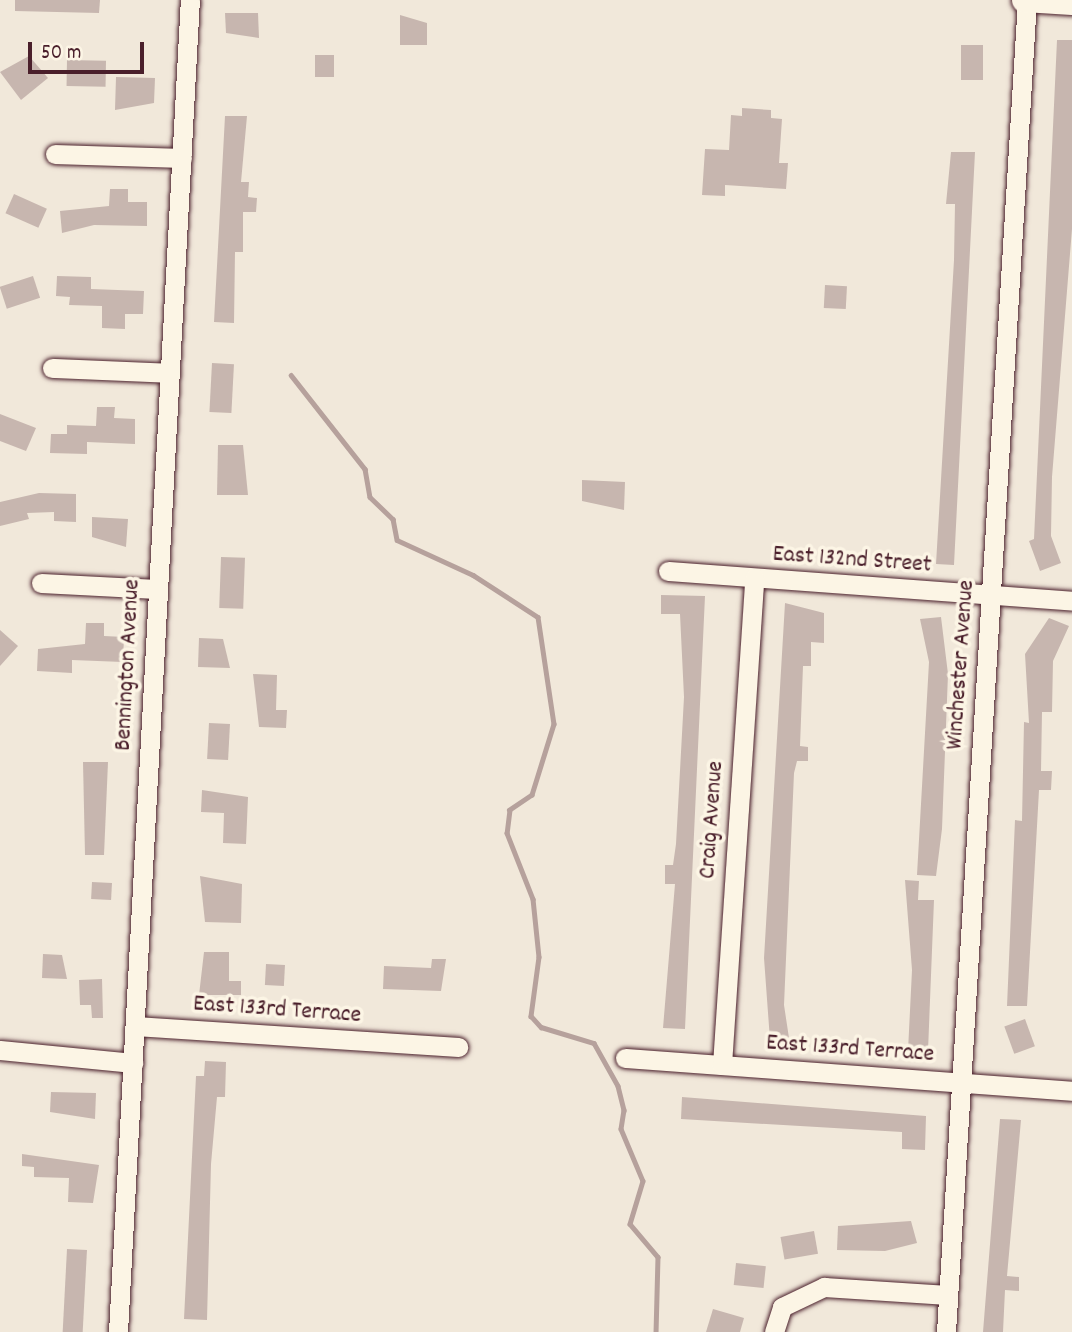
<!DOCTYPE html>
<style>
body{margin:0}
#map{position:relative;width:1072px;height:1332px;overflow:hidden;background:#f1e8da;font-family:Dekko,sans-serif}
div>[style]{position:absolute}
.stream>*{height:4.5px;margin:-2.25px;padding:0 2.25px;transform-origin:2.25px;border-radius:2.25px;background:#b6a19c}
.building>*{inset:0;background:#c7b6af;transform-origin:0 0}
.roads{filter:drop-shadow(0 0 2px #4a1f2b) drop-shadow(0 0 2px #4a1f2b)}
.minor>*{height:19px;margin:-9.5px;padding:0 9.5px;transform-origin:9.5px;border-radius:9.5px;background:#fcf5e5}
.major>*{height:23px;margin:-11.5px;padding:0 11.5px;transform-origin:11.5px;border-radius:11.5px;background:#fcf5e5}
span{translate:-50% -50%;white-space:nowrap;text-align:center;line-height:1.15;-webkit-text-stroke:7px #fcf5e5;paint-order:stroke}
.street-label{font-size:24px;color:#4a1f2b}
.scale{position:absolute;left:28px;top:42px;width:116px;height:32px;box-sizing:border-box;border:4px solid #4a1f2b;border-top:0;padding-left:9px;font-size:21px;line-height:24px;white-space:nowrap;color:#4a1f2b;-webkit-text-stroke:5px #fcf5e5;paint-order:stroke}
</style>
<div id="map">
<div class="stream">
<i style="left:291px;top:375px;width:120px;rotate:51.8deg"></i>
<i style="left:365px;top:469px;width:28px;rotate:80deg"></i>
<i style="left:370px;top:497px;width:32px;rotate:44deg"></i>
<i style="left:393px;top:519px;width:21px;rotate:79deg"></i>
<i style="left:397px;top:540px;width:84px;rotate:24.7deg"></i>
<i style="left:473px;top:575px;width:77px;rotate:32.9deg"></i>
<i style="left:538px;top:617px;width:108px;rotate:81.5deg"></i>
<i style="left:554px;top:724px;width:74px;rotate:107.2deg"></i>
<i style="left:532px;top:795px;width:27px;rotate:146deg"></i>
<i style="left:510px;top:810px;width:23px;rotate:97deg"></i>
<i style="left:507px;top:833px;width:71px;rotate:68.5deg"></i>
<i style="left:533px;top:899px;width:58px;rotate:84.1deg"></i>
<i style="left:539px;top:957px;width:60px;rotate:97.7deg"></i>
<i style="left:531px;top:1016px;width:15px;rotate:48deg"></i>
<i style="left:541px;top:1027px;width:55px;rotate:16.8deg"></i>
<i style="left:594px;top:1043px;width:49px;rotate:60.8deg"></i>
<i style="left:618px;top:1086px;width:25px;rotate:76deg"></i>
<i style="left:624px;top:1110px;width:19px;rotate:99deg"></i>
<i style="left:621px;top:1129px;width:56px;rotate:67.1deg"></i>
<i style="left:643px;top:1181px;width:45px;rotate:106.8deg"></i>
<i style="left:630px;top:1224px;width:43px;rotate:49.7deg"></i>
<i style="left:658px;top:1257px;width:75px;rotate:91.5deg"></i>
</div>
<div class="building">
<i style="clip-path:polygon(15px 0,100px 0,99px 13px,15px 11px)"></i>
<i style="clip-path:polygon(225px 13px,258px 13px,259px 38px,226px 33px)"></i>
<i style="clip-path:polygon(400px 15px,427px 23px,427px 45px,400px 45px)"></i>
<i style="clip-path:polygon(1057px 40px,1072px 40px,1072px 229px,1052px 477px,1051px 536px,1061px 563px,1040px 571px,1029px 541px,1034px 539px)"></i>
<i style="left:961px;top:45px;width:22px;height:35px"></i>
<i style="left:315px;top:55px;width:19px;height:22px"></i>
<i style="clip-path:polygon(29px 56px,48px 78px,21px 100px,0 72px)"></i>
<i style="left:67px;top:60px;width:39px;height:26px;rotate:1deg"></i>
<i style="clip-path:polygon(116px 77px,155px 78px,154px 103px,115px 110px)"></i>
<i style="clip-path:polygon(742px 108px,771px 110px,771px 118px,782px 119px,779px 163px,788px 163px,786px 189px,725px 185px,725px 196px,702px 195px,705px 149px,729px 150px,731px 115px,742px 116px)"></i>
<i style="clip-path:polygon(225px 116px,247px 116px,241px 182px,249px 182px,248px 197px,257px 198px,256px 212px,243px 212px,243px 252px,235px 252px,234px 323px,214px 322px)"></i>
<i style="clip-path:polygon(951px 152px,975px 152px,954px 565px,936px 564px,954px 260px,955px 204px,946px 204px)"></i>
<i style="clip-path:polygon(110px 189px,128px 189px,128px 202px,147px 202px,147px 226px,94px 225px,62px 233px,60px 211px,109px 206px)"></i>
<i style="left:14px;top:194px;width:36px;height:21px;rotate:24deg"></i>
<i style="left:33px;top:276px;width:23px;height:35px;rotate:72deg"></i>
<i style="clip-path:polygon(57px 276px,91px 277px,91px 289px,144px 291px,143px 314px,125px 314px,125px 329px,102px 328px,102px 306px,69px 305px,70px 297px,56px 296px)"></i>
<i style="left:825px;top:285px;width:22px;height:23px;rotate:3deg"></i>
<i style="left:212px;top:363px;width:22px;height:49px;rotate:3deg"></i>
<i style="clip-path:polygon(97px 407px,115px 407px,114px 418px,135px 419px,135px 444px,87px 442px,87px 454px,50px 453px,51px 434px,67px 434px,67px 425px,96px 426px)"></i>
<i style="clip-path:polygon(0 414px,36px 428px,26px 451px,0 441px)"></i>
<i style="clip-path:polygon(218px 445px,243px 445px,248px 495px,217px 495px)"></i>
<i style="clip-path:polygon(582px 480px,625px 482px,624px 510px,582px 501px)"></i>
<i style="clip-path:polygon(39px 493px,76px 494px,76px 522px,54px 521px,54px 512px,27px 513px,29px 519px,0 526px,0 502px)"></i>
<i style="clip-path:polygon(92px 517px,128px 519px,126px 547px,92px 537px)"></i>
<i style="left:221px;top:557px;width:24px;height:51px;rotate:2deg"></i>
<i style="clip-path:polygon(661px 595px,705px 596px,685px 1029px,663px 1028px,675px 884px,665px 884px,665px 865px,673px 865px,676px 844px,684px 697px,680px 614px,661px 614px)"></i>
<i style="clip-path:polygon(785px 603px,824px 613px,824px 643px,811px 642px,811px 666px,803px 666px,800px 746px,808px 747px,808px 761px,797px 761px,794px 773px,784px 1005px,789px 1038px,770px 1040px,764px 958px)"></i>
<i style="clip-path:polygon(941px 617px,948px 674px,942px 829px,936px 876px,917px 875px,929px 662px,920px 619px)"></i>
<i style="clip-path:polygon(1049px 618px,1069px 626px,1053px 661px,1052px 712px,1042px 712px,1041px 771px,1052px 771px,1051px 790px,1039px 790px,1027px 1006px,1007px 1006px,1015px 820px,1022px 821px,1024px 722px,1029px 723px,1025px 654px)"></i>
<i style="clip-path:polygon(86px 623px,104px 623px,104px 636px,124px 637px,123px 662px,72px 660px,72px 673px,37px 671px,38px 649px,85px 644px)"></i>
<i style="clip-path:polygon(0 630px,18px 646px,0 666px)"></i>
<i style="clip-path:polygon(199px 638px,223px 639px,230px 668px,198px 667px)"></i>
<i style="clip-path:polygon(253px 674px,277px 675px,276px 710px,287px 710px,286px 728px,259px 727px)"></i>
<i style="left:209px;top:723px;width:21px;height:36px;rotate:3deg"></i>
<i style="clip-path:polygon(83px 762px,108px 762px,104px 855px,85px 855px)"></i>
<i style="clip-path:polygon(202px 790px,248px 797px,246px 844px,223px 843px,224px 813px,201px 812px)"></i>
<i style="clip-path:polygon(200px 876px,242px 884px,241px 923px,205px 922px)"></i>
<i style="clip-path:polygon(905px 880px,919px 881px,918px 900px,934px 900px,928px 1051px,908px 1051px,912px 970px)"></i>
<i style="left:92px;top:882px;width:20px;height:17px;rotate:3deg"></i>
<i style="clip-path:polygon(204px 952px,229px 952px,229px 981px,241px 981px,241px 995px,199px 995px)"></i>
<i style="clip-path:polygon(43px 954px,62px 955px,67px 979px,42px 978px)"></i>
<i style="clip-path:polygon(432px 959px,446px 959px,441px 991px,383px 989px,384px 966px,431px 968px)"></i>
<i style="left:266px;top:964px;width:19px;height:21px;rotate:3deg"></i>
<i style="clip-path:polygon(102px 979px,103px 1018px,92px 1018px,91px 1005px,80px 1005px,79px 980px)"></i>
<i style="left:1025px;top:1019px;width:29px;height:22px;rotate:70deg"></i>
<i style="clip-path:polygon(205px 1061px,226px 1062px,225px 1097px,217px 1097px,211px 1164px,207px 1320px,184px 1319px,196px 1076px,204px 1076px)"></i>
<i style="clip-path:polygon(51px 1092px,96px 1093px,95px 1119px,50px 1112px)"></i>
<i style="clip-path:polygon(682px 1097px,926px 1116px,925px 1150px,902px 1149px,902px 1132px,681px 1119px)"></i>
<i style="clip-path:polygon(1000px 1119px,1021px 1120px,1007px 1276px,1019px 1277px,1019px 1291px,1005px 1290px,1003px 1332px,983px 1332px)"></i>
<i style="clip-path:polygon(22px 1154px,99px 1165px,93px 1203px,68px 1202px,69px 1178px,34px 1177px,34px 1167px,22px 1166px)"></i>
<i style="clip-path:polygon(911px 1221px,917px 1243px,885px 1251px,837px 1250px,838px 1226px)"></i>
<i style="left:814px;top:1231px;width:23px;height:34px;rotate:80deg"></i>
<i style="left:67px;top:1249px;width:20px;height:83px;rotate:3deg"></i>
<i style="left:736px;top:1263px;width:30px;height:22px;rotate:6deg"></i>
<i style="clip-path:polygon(713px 1309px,744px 1318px,740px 1332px,706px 1332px)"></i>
</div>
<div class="roads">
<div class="minor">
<i style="left:55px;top:154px;width:127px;rotate:1.8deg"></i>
<i style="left:52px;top:368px;width:118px;rotate:2.4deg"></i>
<i style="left:668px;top:571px;width:405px;rotate:4.2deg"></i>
<i style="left:41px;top:583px;width:116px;rotate:3deg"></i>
<i style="left:135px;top:1026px;width:324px;rotate:3.7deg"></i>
<i style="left:0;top:1050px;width:134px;rotate:5.6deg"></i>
<i style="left:625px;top:1058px;width:448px;rotate:4.2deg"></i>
<i style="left:722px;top:1065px;width:488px;rotate:-86.2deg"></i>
<i style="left:118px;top:1332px;width:1334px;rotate:-86.91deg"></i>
<i style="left:774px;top:1332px;width:26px;rotate:-72deg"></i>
<i style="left:782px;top:1307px;width:47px;rotate:-25.5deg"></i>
<i style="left:824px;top:1287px;width:124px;rotate:3.7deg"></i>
<i style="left:946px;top:1332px;width:1334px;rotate:-86.52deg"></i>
</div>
<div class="major">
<i style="left:1023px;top:0;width:49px;rotate:3.5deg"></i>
</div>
</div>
<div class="street-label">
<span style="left:852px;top:561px;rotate:4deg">East 132nd Street</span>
<span style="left:129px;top:665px;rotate:-87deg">Bennington Avenue</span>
<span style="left:962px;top:665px;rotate:-86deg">Winchester Avenue</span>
<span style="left:713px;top:820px;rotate:-86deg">Craig Avenue</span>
<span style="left:277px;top:1011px;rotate:4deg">East 133rd Terrace</span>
<span style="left:850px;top:1050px;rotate:4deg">East 133rd Terrace</span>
</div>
<div class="scale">50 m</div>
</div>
